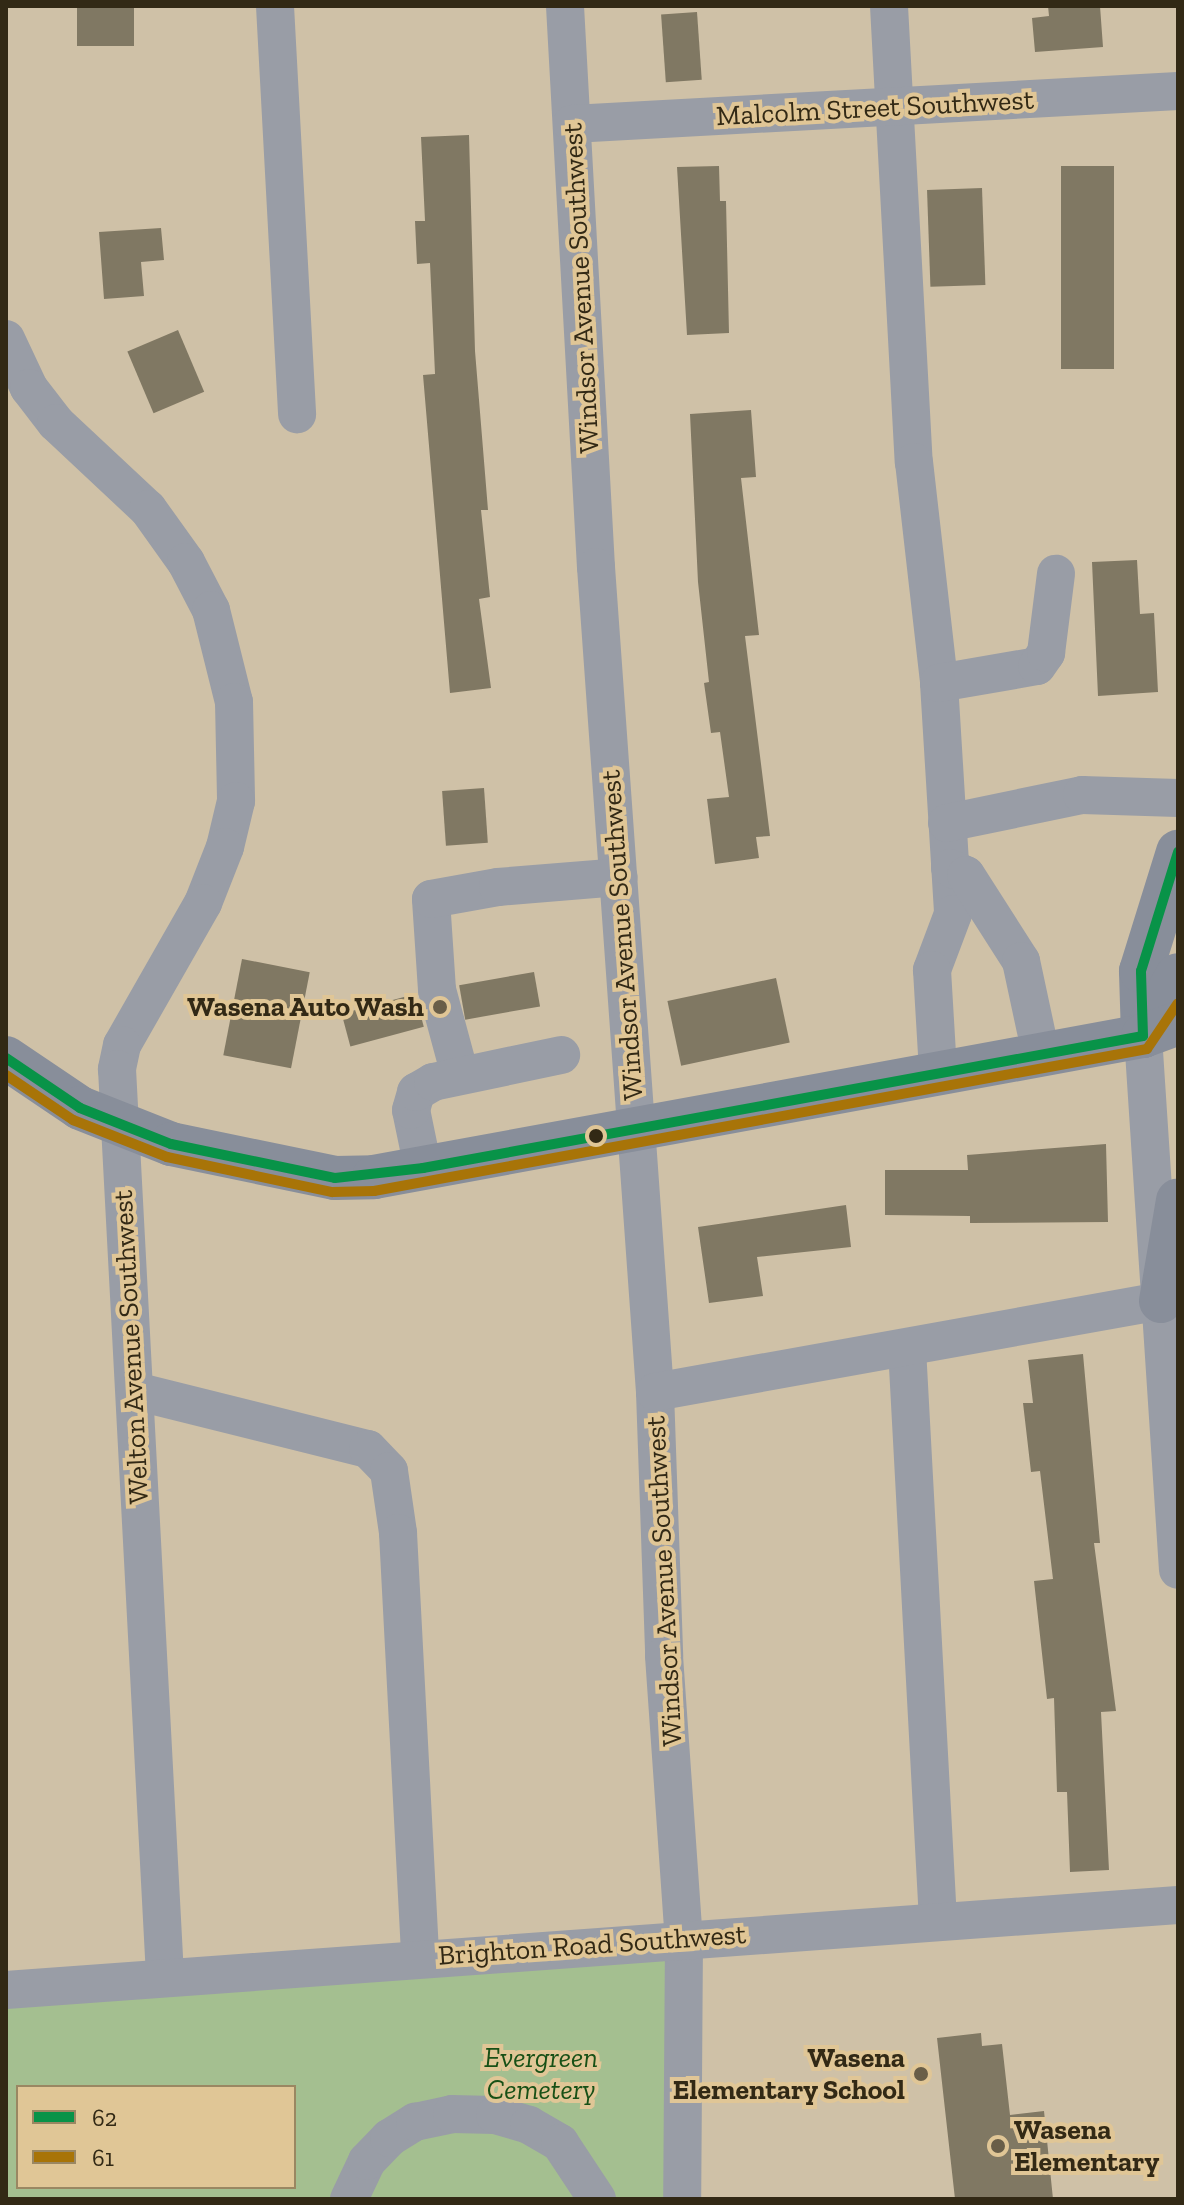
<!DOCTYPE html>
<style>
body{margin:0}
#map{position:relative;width:1184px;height:2205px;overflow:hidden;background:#cfc1a7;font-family:"Zilla Slab",serif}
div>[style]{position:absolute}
.green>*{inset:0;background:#a4bf90}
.building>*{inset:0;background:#807863;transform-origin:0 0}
.minor>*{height:38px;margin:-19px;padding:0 19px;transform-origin:19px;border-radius:19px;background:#999da6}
.major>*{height:44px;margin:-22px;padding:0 22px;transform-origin:22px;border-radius:22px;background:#888e9a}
.bus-1>*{height:10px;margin:-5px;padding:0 5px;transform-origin:5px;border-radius:5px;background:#089348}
.bus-2>*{height:10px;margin:-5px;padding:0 5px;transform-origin:5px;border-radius:5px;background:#a87408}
.dots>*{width:22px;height:22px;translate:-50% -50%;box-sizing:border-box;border:4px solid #e0c696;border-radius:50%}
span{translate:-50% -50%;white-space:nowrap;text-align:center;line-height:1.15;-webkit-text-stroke:8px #e0c696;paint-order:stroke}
.street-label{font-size:28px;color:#322915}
.poi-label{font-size:28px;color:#322915;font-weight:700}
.right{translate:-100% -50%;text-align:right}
.left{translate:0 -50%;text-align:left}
.park-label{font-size:28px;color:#175016;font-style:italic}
.frame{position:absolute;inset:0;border:8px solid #322915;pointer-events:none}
.legend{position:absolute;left:16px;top:2085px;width:280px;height:104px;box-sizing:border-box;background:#e0c696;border:2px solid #9a8762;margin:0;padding:10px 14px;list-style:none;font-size:24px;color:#322915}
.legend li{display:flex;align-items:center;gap:16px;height:40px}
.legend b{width:40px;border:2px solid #9a8762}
</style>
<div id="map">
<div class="green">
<i style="clip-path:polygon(evenodd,684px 1939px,666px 2199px,6px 2199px,6px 1990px,684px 1939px,18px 2087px,294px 2087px,294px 2187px,18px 2187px,18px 2087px)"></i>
</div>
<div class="building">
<i style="left:77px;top:6px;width:57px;height:40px"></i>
<i style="clip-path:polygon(1048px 6px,1100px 6px,1103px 47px,1035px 52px,1032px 18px,1049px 16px)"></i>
<i style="left:697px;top:12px;width:68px;height:36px;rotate:86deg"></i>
<i style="clip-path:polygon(469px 135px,475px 351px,488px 510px,481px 510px,490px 597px,479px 599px,491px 688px,450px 693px,423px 375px,435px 374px,430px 263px,417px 264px,415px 221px,425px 221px,421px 137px)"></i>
<i style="clip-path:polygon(719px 166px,720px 201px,726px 201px,729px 333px,687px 335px,677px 167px)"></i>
<i style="left:1061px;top:166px;width:53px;height:203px"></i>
<i style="left:982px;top:188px;width:97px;height:55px;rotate:88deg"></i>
<i style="clip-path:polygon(161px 228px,164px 260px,141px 262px,144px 296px,104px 299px,99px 232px)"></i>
<i style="left:178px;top:330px;width:67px;height:55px;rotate:67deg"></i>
<i style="clip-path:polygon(751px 410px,756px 477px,741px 478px,759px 635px,745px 636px,770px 836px,756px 837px,759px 858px,715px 864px,707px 799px,729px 797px,720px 732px,711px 733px,704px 683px,709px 682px,698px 582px,690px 414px)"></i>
<i style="clip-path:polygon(1137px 560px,1140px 614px,1154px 613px,1158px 692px,1098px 696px,1092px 562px)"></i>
<i style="left:484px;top:788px;width:55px;height:42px;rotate:86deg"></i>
<i style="left:242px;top:959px;width:69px;height:98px;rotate:11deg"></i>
<i style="left:534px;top:972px;width:35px;height:76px;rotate:80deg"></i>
<i style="left:776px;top:978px;width:66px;height:111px;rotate:78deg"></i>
<i style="left:415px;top:994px;width:34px;height:76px;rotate:75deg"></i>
<i style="clip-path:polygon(1106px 1144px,1108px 1222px,970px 1223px,970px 1216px,885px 1215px,885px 1170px,968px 1170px,967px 1155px)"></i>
<i style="clip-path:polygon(846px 1205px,851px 1247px,757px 1257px,763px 1296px,709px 1303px,698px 1227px)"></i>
<i style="clip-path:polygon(1083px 1354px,1100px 1543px,1094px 1543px,1116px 1711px,1101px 1712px,1109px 1870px,1070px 1872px,1067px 1792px,1057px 1792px,1054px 1698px,1047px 1699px,1034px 1581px,1053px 1579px,1040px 1471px,1031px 1472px,1023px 1403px,1033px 1403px,1028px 1360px)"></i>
<i style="clip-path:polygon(981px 2033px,982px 2046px,1002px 2044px,1010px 2115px,1044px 2111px,1053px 2199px,955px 2199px,937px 2038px)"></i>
</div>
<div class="minor">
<i style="left:275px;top:6px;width:409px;rotate:86.9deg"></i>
<i style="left:565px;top:6px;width:562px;rotate:86.84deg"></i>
<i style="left:596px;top:567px;width:827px;rotate:85.91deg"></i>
<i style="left:655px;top:1392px;width:264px;rotate:88deg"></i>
<i style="left:664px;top:1656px;width:284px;rotate:86deg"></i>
<i style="left:684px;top:1939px;width:260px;rotate:90.4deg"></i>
<i style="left:889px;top:6px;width:457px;rotate:86.9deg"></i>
<i style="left:914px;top:462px;width:222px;rotate:83.5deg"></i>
<i style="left:939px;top:683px;width:231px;rotate:86.5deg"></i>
<i style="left:953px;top:914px;width:60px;rotate:110.6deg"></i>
<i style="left:932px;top:970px;width:102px;rotate:86.6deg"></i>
<i style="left:572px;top:124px;width:607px;rotate:-3.12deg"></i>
<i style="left:6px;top:339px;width:54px;rotate:64.9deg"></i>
<i style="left:29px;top:388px;width:44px;rotate:52.4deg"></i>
<i style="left:56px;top:423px;width:126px;rotate:43.1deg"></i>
<i style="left:148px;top:509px;width:65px;rotate:54.4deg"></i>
<i style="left:186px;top:562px;width:54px;rotate:62.5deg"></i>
<i style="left:211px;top:610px;width:95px;rotate:76deg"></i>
<i style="left:234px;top:702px;width:99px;rotate:88.8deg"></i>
<i style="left:236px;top:801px;width:47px;rotate:103.4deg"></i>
<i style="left:225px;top:847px;width:60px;rotate:111.4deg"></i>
<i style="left:203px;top:903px;width:163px;rotate:119.7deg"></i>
<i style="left:122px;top:1045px;width:25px;rotate:102deg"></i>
<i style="left:117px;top:1069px;width:909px;rotate:86.97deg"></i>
<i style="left:939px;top:683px;width:99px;rotate:-9.8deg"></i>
<i style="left:1037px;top:666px;width:16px;rotate:-55deg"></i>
<i style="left:1046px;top:653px;width:80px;rotate:-82.8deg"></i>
<i style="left:947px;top:823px;width:138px;rotate:-11.7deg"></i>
<i style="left:1082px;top:795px;width:96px;rotate:1.8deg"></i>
<i style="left:950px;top:868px;width:17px;rotate:24deg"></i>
<i style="left:966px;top:875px;width:102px;rotate:57.4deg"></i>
<i style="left:1021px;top:961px;width:95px;rotate:77.9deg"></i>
<i style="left:1143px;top:1036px;width:535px;rotate:86.25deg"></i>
<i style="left:460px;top:1075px;width:88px;rotate:-105.1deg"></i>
<i style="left:437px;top:990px;width:91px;rotate:-93.8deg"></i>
<i style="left:431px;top:899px;width:68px;rotate:-10.2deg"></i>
<i style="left:498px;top:887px;width:121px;rotate:-4.7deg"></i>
<i style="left:423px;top:1168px;width:59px;rotate:-101.7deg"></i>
<i style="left:411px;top:1110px;width:19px;rotate:-74deg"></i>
<i style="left:416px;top:1092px;width:20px;rotate:-30deg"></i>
<i style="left:433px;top:1082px;width:131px;rotate:-11.9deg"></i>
<i style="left:907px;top:1348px;width:573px;rotate:86.9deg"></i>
<i style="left:135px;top:1391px;width:240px;rotate:14deg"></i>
<i style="left:368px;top:1449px;width:30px;rotate:46deg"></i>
<i style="left:389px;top:1471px;width:63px;rotate:81.7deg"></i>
<i style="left:398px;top:1533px;width:426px;rotate:87deg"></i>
<i style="left:655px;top:1392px;width:514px;rotate:-10.2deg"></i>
<i style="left:6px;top:1990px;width:1175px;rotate:-4.15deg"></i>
<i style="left:349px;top:2199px;width:42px;rotate:-64.7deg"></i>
<i style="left:367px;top:2161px;width:32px;rotate:-46deg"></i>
<i style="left:389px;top:2138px;width:31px;rotate:-32deg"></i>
<i style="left:415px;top:2122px;width:38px;rotate:-12deg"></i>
<i style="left:452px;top:2114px;width:43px;rotate:1.3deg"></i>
<i style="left:495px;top:2115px;width:35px;rotate:16deg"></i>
<i style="left:529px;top:2125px;width:36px;rotate:30deg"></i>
<i style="left:560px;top:2143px;width:67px;rotate:56.5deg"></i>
</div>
<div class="major">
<i style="left:1143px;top:1036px;width:65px;rotate:-91.8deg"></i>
<i style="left:1141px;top:971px;width:125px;rotate:-72.7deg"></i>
<i style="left:1143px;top:1036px;width:70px;rotate:-60.2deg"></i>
<i style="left:6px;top:1058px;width:89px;rotate:34deg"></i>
<i style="left:80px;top:1108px;width:98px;rotate:21.6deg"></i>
<i style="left:171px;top:1144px;width:167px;rotate:11.7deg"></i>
<i style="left:335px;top:1178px;width:39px;rotate:-1deg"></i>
<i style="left:374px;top:1177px;width:782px;rotate:-10.39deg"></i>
<i style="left:1143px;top:1036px;width:37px;rotate:-20deg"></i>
<i style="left:1161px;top:1301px;width:102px;rotate:-80.4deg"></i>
</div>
<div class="bus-1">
<i style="left:6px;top:1058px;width:89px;rotate:34deg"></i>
<i style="left:80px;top:1108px;width:98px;rotate:21.6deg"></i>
<i style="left:171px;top:1144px;width:167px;rotate:11.7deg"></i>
<i style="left:335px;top:1178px;width:89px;rotate:-6.5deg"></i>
<i style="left:423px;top:1168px;width:732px;rotate:-10.39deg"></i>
<i style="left:1143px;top:1036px;width:65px;rotate:-91.8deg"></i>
<i style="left:1141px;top:971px;width:125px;rotate:-72.7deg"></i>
</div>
<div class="bus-2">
<i style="left:6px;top:1075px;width:81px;rotate:33.9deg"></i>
<i style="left:73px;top:1120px;width:101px;rotate:21.5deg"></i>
<i style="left:167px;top:1157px;width:169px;rotate:12deg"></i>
<i style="left:332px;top:1192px;width:42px;rotate:-1.4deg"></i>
<i style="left:374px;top:1191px;width:786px;rotate:-10.41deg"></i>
<i style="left:1147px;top:1049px;width:55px;rotate:-56deg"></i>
</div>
<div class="dots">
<i style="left:440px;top:1007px;background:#695e48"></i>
<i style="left:596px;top:1136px;background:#322915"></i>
<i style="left:921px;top:2074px;background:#695e48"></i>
<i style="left:998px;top:2146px;background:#695e48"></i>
</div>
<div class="street-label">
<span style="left:875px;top:108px;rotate:-3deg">Malcolm Street Southwest</span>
<span style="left:581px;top:288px;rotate:-93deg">Windsor Avenue Southwest</span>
<span style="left:622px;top:935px;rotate:-94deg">Windsor Avenue Southwest</span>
<span style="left:131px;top:1347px;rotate:-93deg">Welton Avenue Southwest</span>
<span style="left:664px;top:1581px;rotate:-93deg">Windsor Avenue Southwest</span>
<span style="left:592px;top:1945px;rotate:-4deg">Brighton Road Southwest</span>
</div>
<div class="poi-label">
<span class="right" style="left:424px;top:1007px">Wasena Auto Wash</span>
<span class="right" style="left:905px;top:2074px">Wasena<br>Elementary School</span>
<span class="left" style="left:1014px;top:2146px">Wasena<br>Elementary</span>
</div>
<div class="park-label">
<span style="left:541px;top:2074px">Evergreen<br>Cemetery</span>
</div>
<div class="frame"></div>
<ul class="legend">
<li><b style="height:10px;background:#089348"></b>62</li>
<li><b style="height:10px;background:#a87408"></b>61</li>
</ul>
</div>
